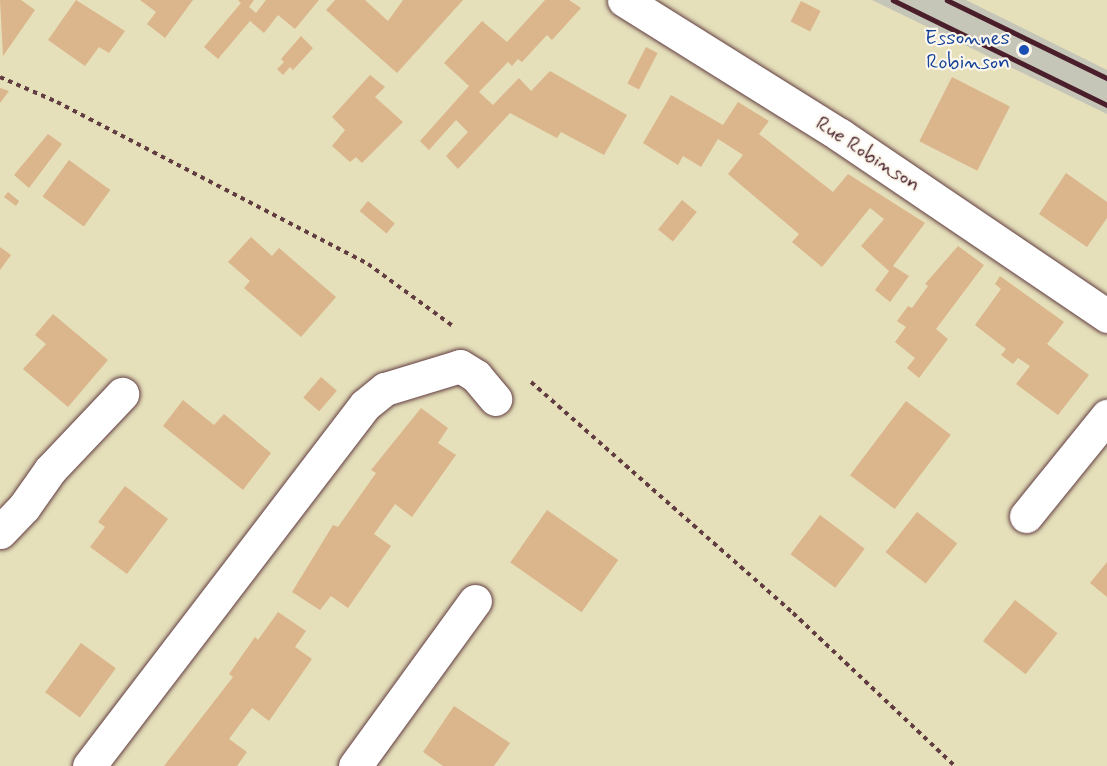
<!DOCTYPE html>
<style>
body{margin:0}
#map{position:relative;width:1107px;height:766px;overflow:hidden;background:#e5dfba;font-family:Mynerve,sans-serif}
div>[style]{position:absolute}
.industrial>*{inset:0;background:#c5c5b8}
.building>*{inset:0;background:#dbb68c;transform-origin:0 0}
.path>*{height:4px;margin-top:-2px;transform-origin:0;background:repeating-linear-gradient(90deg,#613c40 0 4.5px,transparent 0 9px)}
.roads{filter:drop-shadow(0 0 2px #613c40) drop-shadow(0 0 2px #613c40)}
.minor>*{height:33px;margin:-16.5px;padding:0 16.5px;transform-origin:16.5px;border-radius:16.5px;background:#fff}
.rail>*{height:4.5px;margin:-2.25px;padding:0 2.25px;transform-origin:2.25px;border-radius:2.25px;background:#4a1f2b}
.dots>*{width:16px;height:16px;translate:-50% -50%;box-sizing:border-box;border:3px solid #fbf7ec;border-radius:50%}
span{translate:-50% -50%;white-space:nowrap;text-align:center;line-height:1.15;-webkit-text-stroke:4.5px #fbf7ec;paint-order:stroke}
.transit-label{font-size:21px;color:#164399}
.right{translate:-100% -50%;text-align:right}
.street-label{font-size:21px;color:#4a1f2b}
</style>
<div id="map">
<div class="industrial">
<i style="clip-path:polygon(872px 0,966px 0,1107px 70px,1107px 114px)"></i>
</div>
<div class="building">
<i style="clip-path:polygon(0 0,21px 0,35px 10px,3px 56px)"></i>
<i style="clip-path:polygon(76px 0,125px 31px,109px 53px,99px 47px,85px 66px,48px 40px)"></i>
<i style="clip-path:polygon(140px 0,193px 0,165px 38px,147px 24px,156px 12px)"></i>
<i style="clip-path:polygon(238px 0,254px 0,249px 7px,256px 13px,266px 0,319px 0,295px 29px,278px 15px,264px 33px,250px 21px,218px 59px,204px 47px,241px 3px)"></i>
<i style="clip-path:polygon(335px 0,365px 0,388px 21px,403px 0,463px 0,397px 73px,326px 10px)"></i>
<i style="clip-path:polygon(545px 0,569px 0,581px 8px,552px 40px,547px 35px,522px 62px,518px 59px,512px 66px,508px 62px,479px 92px,493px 105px,519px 78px,531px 91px,550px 71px,627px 115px,604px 155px,561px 132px,557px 138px,510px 113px,458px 169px,446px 156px,468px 132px,456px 120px,429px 150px,420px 141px,469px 86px,444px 63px,482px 21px,507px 42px)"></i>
<i style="left:801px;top:1px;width:22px;height:23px;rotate:27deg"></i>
<i style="clip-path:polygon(301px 36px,313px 48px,293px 70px,290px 67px,283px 75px,277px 69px,284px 62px,281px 59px)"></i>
<i style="left:646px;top:47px;width:13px;height:41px;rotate:27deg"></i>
<i style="clip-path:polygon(370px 75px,385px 87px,375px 97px,403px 122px,362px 163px,356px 157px,350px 162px,332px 146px,345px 130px,332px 117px)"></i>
<i style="left:952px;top:77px;width:65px;height:72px;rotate:27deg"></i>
<i style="clip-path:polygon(0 88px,9px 91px,0 103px)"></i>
<i style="clip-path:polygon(671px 95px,723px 125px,738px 102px,769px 121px,759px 134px,833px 192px,848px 174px,925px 223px,893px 266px,909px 276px,890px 302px,875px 290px,889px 271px,861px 246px,884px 219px,870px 208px,822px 267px,792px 242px,799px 234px,728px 174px,743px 155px,718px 139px,701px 167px,683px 156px,678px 165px,643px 143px)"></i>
<i style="clip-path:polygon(48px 134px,62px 144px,29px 188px,14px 175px)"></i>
<i style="left:69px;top:160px;width:51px;height:45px;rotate:36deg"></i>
<i style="clip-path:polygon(1066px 173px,1107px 202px,1107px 218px,1087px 247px,1039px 214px)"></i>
<i style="clip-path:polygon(8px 192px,19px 201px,16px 206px,4px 197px)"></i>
<i style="left:682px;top:200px;width:19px;height:38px;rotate:39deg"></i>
<i style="left:368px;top:201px;width:35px;height:13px;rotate:40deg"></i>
<i style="clip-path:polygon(251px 237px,272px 256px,279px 248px,336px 297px,301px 337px,244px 288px,250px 281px,228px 262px)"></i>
<i style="clip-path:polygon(958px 246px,984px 265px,936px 329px,948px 339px,919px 378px,907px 368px,915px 358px,895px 342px,906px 327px,897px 321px,908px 306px,912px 308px,928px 286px,925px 284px)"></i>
<i style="clip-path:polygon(0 247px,11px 255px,0 270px)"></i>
<i style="clip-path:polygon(1000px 276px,1064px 322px,1047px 344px,1089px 375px,1058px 415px,1016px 384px,1030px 366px,1018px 358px,1013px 364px,1001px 355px,1006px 349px,975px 325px,1001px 289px,995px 284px)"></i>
<i style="clip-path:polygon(53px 314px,108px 360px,68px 407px,23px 369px,46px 344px,35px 335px)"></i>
<i style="left:321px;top:377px;width:21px;height:27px;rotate:41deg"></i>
<i style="clip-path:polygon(183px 400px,214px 425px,224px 414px,271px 453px,243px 490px,163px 426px)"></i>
<i style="left:906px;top:401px;width:56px;height:93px;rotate:37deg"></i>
<i style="clip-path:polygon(421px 408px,448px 428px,438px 443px,456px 455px,412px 517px,395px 504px,374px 534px,391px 546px,348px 608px,331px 596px,320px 610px,292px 592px,333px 525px,338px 527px,376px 473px,371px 470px)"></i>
<i style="clip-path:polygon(125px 486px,168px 519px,127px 574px,90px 547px,105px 527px,98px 522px)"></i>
<i style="left:547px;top:510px;width:87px;height:64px;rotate:35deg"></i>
<i style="left:917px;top:512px;width:51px;height:51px;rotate:38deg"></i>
<i style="left:820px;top:515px;width:56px;height:49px;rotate:37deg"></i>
<i style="clip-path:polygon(1107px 562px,1107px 597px,1090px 583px)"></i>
<i style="left:1015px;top:600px;width:54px;height:52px;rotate:38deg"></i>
<i style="clip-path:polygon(278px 612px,306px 631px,295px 647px,312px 659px,269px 721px,252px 708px,229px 739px,247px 752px,237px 766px,164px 766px,233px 677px,229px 674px,255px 637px,258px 640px)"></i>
<i style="left:81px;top:643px;width:43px;height:61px;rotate:36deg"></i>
<i style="clip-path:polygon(454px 706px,510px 743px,494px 766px,443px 766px,423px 752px)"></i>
</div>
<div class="path">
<i style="left:0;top:77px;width:62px;rotate:23.7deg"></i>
<i style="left:57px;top:102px;width:351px;rotate:27.5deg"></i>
<i style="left:368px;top:264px;width:107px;rotate:36.2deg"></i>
<i style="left:531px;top:382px;width:349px;rotate:41.4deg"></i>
<i style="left:793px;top:613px;width:223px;rotate:43.4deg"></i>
</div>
<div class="roads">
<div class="minor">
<i style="left:624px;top:0;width:255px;rotate:32deg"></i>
<i style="left:840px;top:135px;width:323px;rotate:34.1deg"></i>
<i style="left:1026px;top:516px;width:129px;rotate:-51deg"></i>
<i style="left:0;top:532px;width:35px;rotate:-46deg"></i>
<i style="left:24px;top:507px;width:45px;rotate:-54.9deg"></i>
<i style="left:50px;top:470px;width:105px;rotate:-46.5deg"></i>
<i style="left:89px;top:766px;width:454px;rotate:-52.6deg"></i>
<i style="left:365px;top:405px;width:26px;rotate:-39deg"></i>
<i style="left:385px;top:389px;width:78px;rotate:-17deg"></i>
<i style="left:460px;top:366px;width:19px;rotate:32deg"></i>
<i style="left:476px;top:376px;width:30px;rotate:50deg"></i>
<i style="left:355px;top:766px;width:204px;rotate:-54deg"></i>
</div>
</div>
<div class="rail">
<i style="left:893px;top:0;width:238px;rotate:26.1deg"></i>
<i style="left:947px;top:0;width:178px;rotate:26deg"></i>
</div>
<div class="dots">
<i style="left:1024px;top:50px;background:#1a4fb4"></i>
</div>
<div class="transit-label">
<span class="right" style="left:1010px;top:50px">Essonnes<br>Robinson</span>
</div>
<div class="street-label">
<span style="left:868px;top:154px;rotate:33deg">Rue Robinson</span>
</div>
</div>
